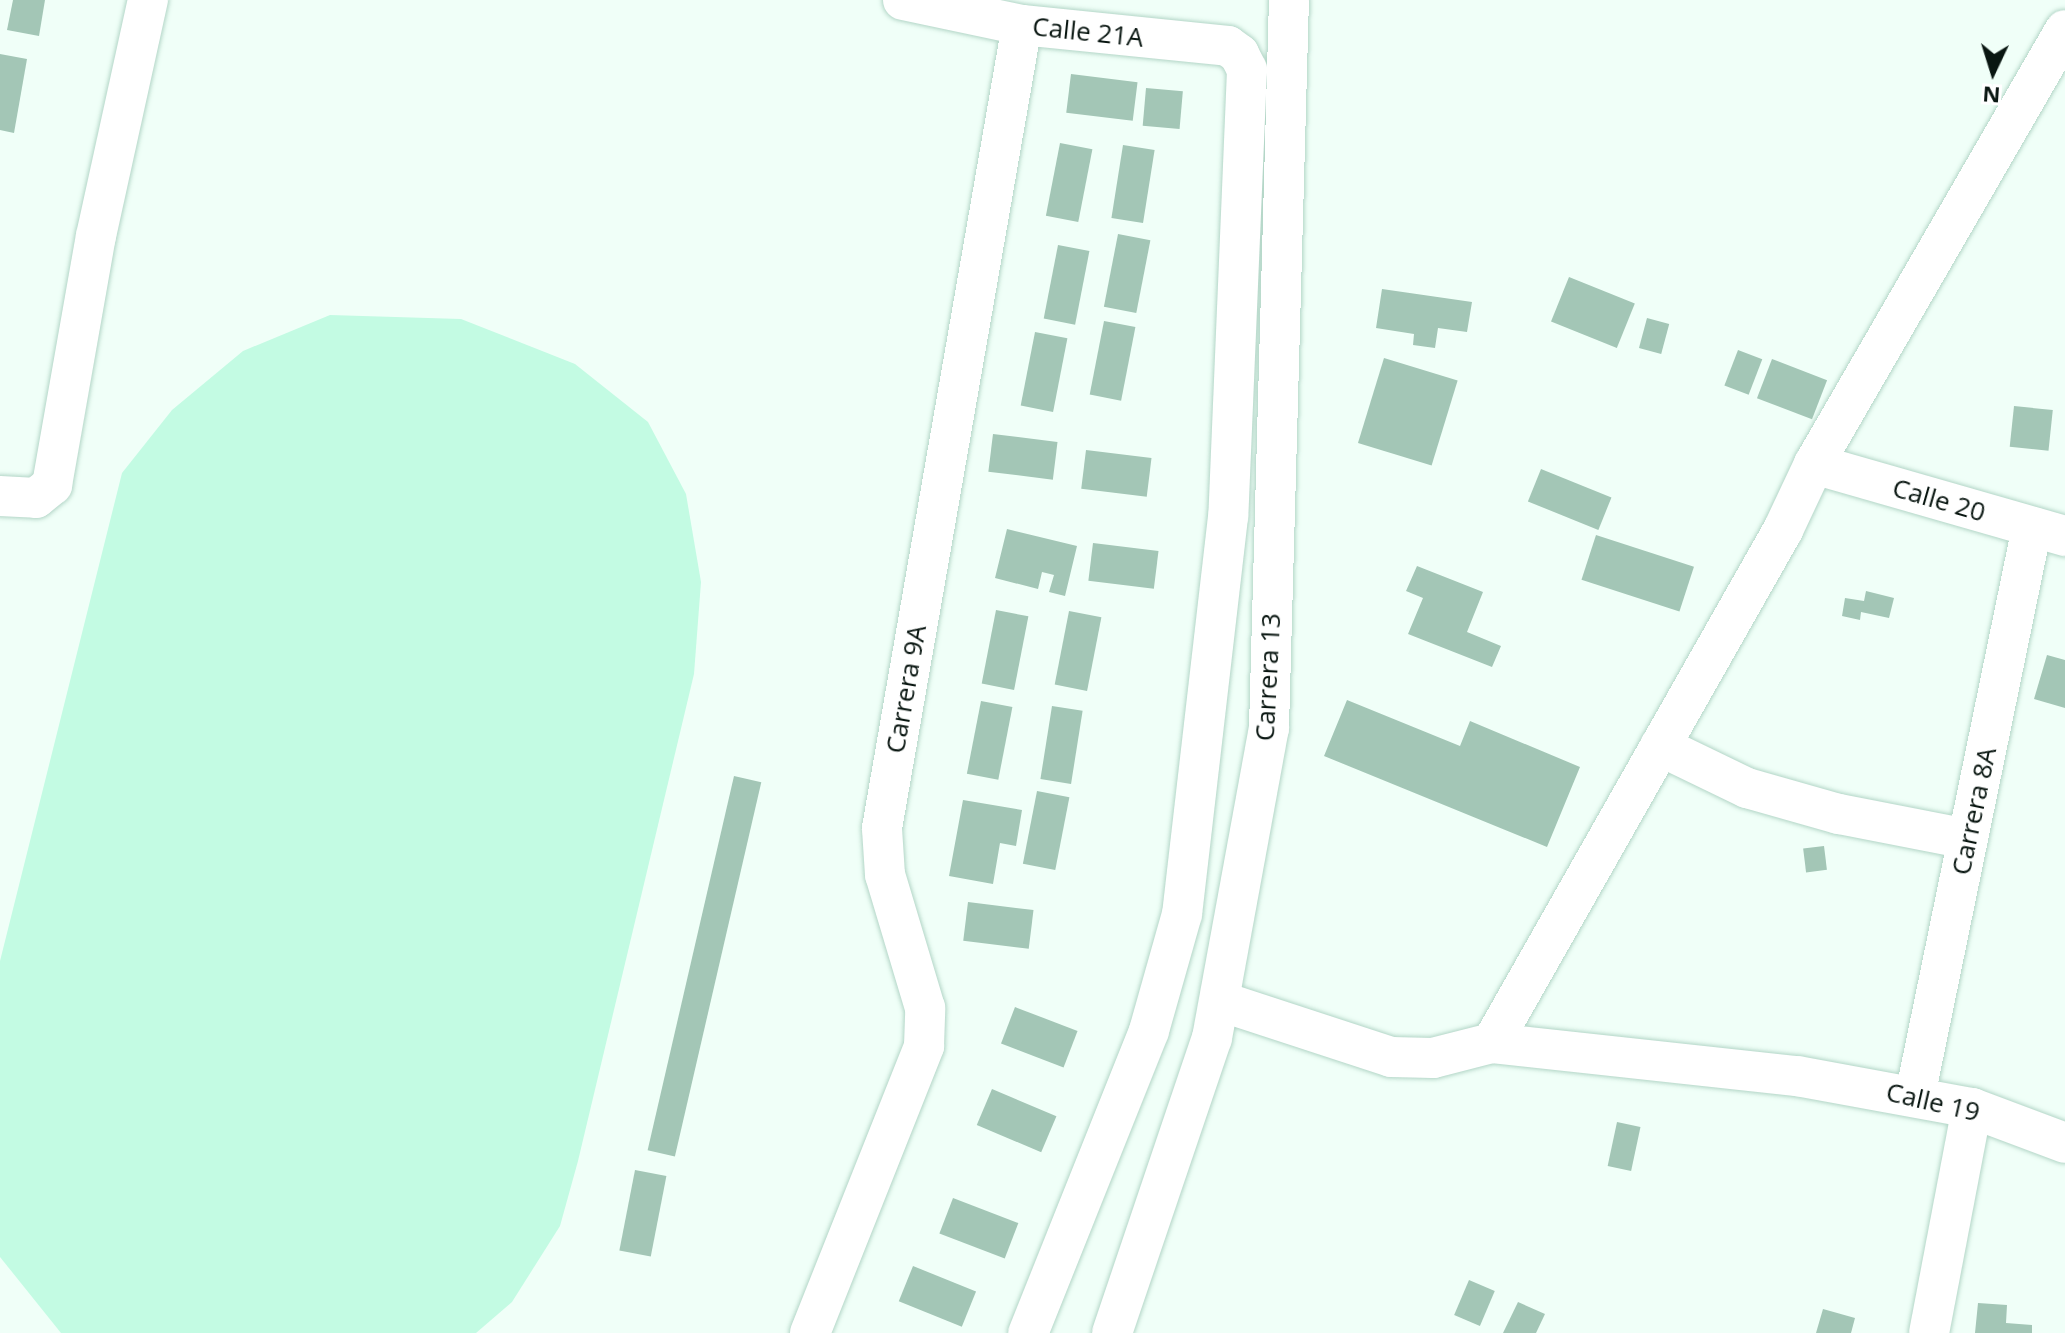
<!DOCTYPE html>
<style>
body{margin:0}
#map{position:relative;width:2065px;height:1333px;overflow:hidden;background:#f0fff8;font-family:"Open Sans",sans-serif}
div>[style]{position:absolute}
.green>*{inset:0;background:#c3fbe3}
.building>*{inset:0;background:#a3c6b6;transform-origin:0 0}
.roads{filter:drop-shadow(0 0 2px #b3d6c7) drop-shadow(0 0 2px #b3d6c7)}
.minor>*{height:40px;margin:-20px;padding:0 20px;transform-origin:20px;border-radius:20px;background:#fff}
span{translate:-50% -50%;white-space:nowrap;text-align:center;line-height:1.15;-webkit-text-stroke:8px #fff;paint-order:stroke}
.street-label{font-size:26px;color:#091611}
.north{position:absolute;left:1953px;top:32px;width:80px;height:80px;-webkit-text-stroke:6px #fff;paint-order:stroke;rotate:184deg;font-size:22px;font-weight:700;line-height:32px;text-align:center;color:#091611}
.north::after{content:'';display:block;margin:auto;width:28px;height:36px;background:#091611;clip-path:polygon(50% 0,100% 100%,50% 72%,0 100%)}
</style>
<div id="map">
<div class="green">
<i style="clip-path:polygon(330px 315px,461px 319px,575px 364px,648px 422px,686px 494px,701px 582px,694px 674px,578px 1161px,560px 1226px,512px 1302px,476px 1333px,61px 1333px,0 1257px,0 961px,122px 473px,172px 410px,243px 351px)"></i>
</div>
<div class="building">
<i style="clip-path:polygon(13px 0,45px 0,39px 36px,7px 30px)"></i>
<i style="clip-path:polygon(0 54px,27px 59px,14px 133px,0 130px)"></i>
<i style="left:1071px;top:74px;width:67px;height:39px;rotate:7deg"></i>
<i style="left:1146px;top:88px;width:37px;height:38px;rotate:5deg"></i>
<i style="left:1060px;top:143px;width:33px;height:74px;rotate:11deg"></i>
<i style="left:1123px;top:145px;width:32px;height:74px;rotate:9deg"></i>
<i style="left:1118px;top:234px;width:33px;height:74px;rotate:11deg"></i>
<i style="left:1058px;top:245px;width:32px;height:75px;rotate:11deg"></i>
<i style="left:1569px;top:277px;width:71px;height:48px;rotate:22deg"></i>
<i style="clip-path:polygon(1382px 289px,1472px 302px,1467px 332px,1438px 328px,1435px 348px,1413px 345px,1414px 334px,1376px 328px)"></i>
<i style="left:1647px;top:318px;width:23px;height:31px;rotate:15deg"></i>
<i style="left:1104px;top:321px;width:32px;height:75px;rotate:11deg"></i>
<i style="left:1035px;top:332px;width:33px;height:75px;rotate:11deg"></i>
<i style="left:1738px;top:350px;width:26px;height:38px;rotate:21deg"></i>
<i style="left:1384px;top:358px;width:77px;height:89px;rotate:17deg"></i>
<i style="left:1772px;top:359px;width:59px;height:42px;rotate:21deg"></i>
<i style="left:2014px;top:406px;width:39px;height:41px;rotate:6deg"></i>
<i style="left:993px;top:434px;width:65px;height:38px;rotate:7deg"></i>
<i style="left:1086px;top:450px;width:66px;height:39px;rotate:7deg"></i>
<i style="left:1541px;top:469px;width:76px;height:35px;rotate:22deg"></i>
<i style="clip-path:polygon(1007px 529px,1077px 546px,1065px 596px,1049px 592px,1054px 575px,1042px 572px,1038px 589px,995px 578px)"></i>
<i style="left:1596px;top:535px;width:103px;height:47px;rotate:18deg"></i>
<i style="left:1093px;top:543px;width:66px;height:38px;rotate:7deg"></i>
<i style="clip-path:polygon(1417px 566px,1483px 592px,1467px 632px,1501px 646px,1492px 667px,1408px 634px,1423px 598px,1406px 591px)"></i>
<i style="clip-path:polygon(1866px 591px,1894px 598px,1889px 618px,1861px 612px,1860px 620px,1842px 616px,1845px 598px,1864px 601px)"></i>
<i style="left:996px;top:610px;width:33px;height:75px;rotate:11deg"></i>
<i style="left:1069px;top:611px;width:33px;height:75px;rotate:11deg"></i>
<i style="clip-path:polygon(2047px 655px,2065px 660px,2065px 708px,2034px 699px)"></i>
<i style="clip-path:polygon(1347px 700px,1460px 746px,1470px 721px,1580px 767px,1547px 847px,1324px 756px)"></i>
<i style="left:981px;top:701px;width:32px;height:74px;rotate:11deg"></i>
<i style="left:1052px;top:706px;width:31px;height:74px;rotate:9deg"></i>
<i style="left:734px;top:776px;width:28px;height:384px;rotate:13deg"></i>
<i style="left:1037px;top:791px;width:33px;height:74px;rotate:11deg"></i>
<i style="clip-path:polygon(963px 800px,1022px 810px,1016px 846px,1000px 843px,993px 884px,949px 876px)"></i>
<i style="left:1824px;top:846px;width:24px;height:21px;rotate:83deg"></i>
<i style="left:968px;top:902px;width:66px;height:39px;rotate:7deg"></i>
<i style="left:1015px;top:1007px;width:67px;height:39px;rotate:21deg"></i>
<i style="left:992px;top:1089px;width:70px;height:39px;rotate:23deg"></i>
<i style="left:1617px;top:1122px;width:24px;height:45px;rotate:12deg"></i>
<i style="left:635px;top:1170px;width:32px;height:82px;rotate:11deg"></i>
<i style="left:953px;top:1198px;width:70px;height:38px;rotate:21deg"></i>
<i style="left:913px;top:1266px;width:68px;height:38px;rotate:22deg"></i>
<i style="left:1469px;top:1280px;width:28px;height:38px;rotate:23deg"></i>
<i style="clip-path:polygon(1518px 1302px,1545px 1314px,1536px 1333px,1503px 1333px)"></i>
<i style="clip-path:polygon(1978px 1303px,2007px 1305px,2006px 1323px,2032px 1325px,2032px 1333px,1975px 1333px)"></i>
<i style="clip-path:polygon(1823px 1309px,1855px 1318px,1851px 1333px,1816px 1333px)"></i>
</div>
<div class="roads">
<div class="minor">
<i style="left:903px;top:0;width:122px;rotate:11.9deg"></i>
<i style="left:1022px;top:25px;width:207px;rotate:5.8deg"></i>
<i style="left:1228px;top:46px;width:14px;rotate:36deg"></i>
<i style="left:1239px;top:54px;width:18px;rotate:63deg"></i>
<i style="left:1247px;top:70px;width:447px;rotate:92.4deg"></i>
<i style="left:1228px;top:517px;width:400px;rotate:96.6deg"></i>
<i style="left:1182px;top:914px;width:122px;rotate:105.8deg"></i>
<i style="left:1149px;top:1031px;width:325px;rotate:111.8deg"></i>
<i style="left:1814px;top:464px;width:261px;rotate:16deg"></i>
<i style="left:0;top:496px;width:36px;rotate:3deg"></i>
<i style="left:36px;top:498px;width:21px;rotate:-39deg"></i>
<i style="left:52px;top:485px;width:253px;rotate:-80deg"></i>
<i style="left:96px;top:236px;width:242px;rotate:-77.6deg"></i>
<i style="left:1660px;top:746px;width:97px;rotate:25.8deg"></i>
<i style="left:1747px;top:788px;width:96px;rotate:15.8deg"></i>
<i style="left:1839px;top:814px;width:131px;rotate:11deg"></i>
<i style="left:1220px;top:1001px;width:180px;rotate:18.1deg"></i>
<i style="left:1391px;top:1057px;width:42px;rotate:1.4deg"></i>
<i style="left:1433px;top:1058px;width:61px;rotate:-14.3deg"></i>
<i style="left:1492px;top:1043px;width:307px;rotate:6.2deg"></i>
<i style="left:1797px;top:1076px;width:178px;rotate:10.4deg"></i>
<i style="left:1972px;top:1108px;width:99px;rotate:20.6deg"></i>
<i style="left:1492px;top:1043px;width:590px;rotate:-60.44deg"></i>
<i style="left:1783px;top:530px;width:73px;rotate:-64.8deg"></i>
<i style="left:1814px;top:464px;width:501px;rotate:-59.96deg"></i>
<i style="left:1915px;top:1096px;width:581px;rotate:-78.38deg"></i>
<i style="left:810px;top:1333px;width:309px;rotate:-68.3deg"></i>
<i style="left:924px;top:1046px;width:38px;rotate:-88deg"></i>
<i style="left:925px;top:1008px;width:139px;rotate:-106.7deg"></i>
<i style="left:885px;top:875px;width:47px;rotate:-93.7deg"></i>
<i style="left:882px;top:828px;width:815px;rotate:-80.11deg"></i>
<i style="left:1112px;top:1333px;width:311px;rotate:-71.3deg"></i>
<i style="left:1212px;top:1038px;width:315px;rotate:-79.6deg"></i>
<i style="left:1269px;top:728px;width:728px;rotate:-88.43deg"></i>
<i style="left:1929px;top:1333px;width:229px;rotate:-79.2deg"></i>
</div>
</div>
<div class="street-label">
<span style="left:1088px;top:32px;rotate:6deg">Calle 21A</span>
<span style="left:1939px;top:500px;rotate:16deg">Calle 20</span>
<span style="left:1268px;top:677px;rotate:-87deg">Carrera 13</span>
<span style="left:906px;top:689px;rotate:-80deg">Carrera 9A</span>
<span style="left:1974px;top:811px;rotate:-78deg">Carrera 8A</span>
<span style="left:1933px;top:1102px;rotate:13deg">Calle 19</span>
</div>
<div class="north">N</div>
</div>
